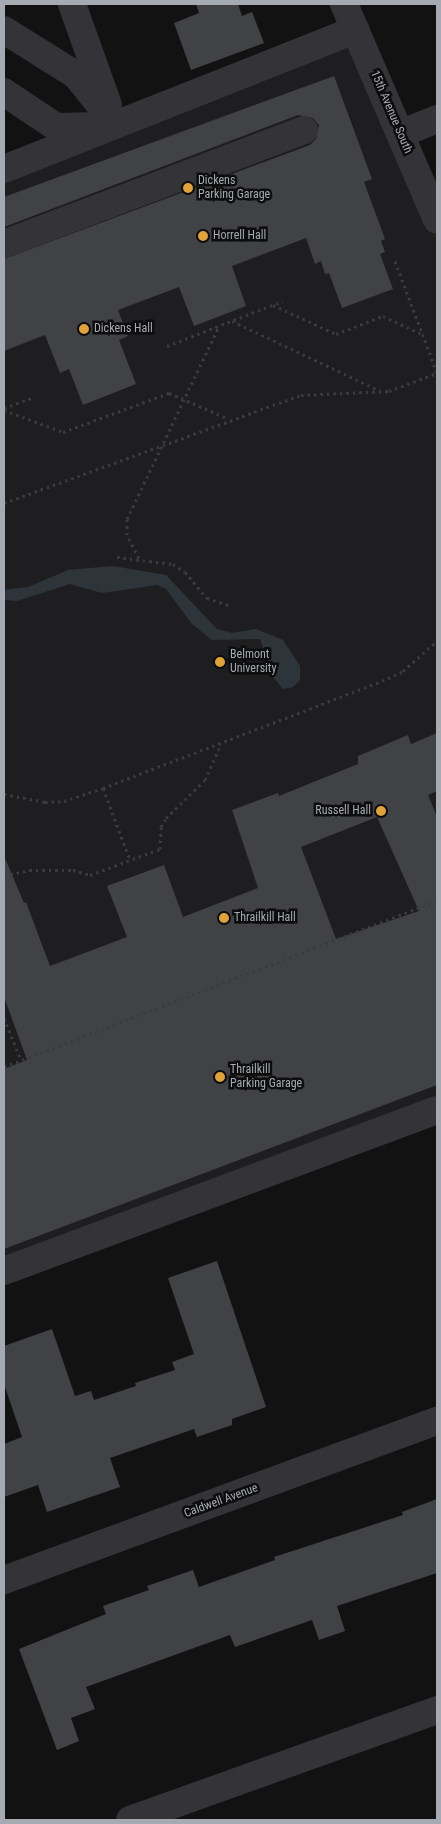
<!DOCTYPE html>
<style>
body{margin:0}
#map{position:relative;width:441px;height:1824px;overflow:hidden;background:#121213;font-family:"Roboto Condensed",sans-serif}
div>[style]{position:absolute}
.built>*{inset:0;background:#1e1e20}
.water>*{inset:0;background:#2d353b}
.building>*{inset:0;background:#414246}
.path>*{height:3px;margin-top:-1.5px;transform-origin:0;background:repeating-linear-gradient(90deg,#3a3b3f 0 2.5px,transparent 0 6.5px)}
.minor>*{height:28px;margin:-14px;padding:0 14px;transform-origin:14px;border-radius:14px;background:#343438}
.dots>*{width:14px;height:14px;translate:-50% -50%;box-sizing:border-box;border:2px solid #0d0d0e;border-radius:50%}
span{translate:-50% -50%;white-space:nowrap;text-align:center;line-height:1.15;-webkit-text-stroke:5px #0d0d0e;paint-order:stroke}
.street-label{font-size:12px;color:#a5aab3}
.poi-label{font-size:12px;color:#a5aab3}
.left{translate:0 -50%;text-align:left}
.right{translate:-100% -50%;text-align:right}
.frame{position:absolute;inset:0;border:5px solid #a5aab3;pointer-events:none}
</style>
<div id="map">
<div class="built">
<i style="clip-path:polygon(355px 30px,437px 219px,437px 1106px,4px 1272px,4px 169px)"></i>
</div>
<div class="water">
<i style="clip-path:polygon(113px 566px,166px 575px,217px 629px,232px 633px,256px 629px,283px 640px,300px 666px,300px 680px,293px 687px,283px 689px,273px 677px,260px 639px,212px 640px,192px 624px,166px 589px,157px 585px,102px 593px,70px 584px,17px 601px,4px 600px,4px 590px,28px 587px,68px 570px)"></i>
</div>
<div class="building">
<i style="clip-path:polygon(196px 4px,238px 4px,242px 16px,252px 12px,264px 43px,191px 70px,174px 23px,199px 13px)"></i>
<i style="clip-path:polygon(334px 76px,372px 179px,364px 182px,385px 239px,381px 241px,385px 252px,380px 254px,393px 289px,342px 308px,329px 273px,325px 274px,321px 261px,315px 264px,306px 238px,232px 266px,246px 306px,194px 326px,179px 287px,118px 310px,128px 336px,119px 340px,136px 384px,83px 405px,69px 369px,60px 373px,45px 335px,4px 351px,4px 259px,310px 145px,316px 139px,319px 125px,313px 118px,298px 115px,4px 227px,4px 197px)"></i>
<i style="clip-path:polygon(evenodd,437px 733px,437px 791px,428px 795px,437px 817px,437px 1085px,4px 1249px,4px 1069px,27px 1060px,4px 997px,4px 856px,24px 903px,26px 902px,50px 966px,127px 937px,107px 886px,164px 865px,183px 917px,258px 888px,232px 810px,278px 793px,279px 796px,358px 764px,358px 756px,408px 735px,411px 744px,437px 733px,377px 817px,419px 911px,336px 939px,301px 847px,377px 817px)"></i>
<i style="clip-path:polygon(217px 1261px,266px 1407px,232px 1419px,232px 1425px,197px 1437px,194px 1429px,110px 1458px,120px 1487px,47px 1512px,38px 1485px,4px 1497px,4px 1444px,22px 1437px,4px 1384px,4px 1346px,52px 1329px,75px 1396px,91px 1391px,94px 1400px,136px 1386px,135px 1383px,175px 1370px,172px 1362px,194px 1354px,168px 1278px)"></i>
<i style="clip-path:polygon(437px 1499px,437px 1573px,337px 1606px,345px 1631px,319px 1640px,312px 1620px,235px 1647px,230px 1635px,86px 1687px,95px 1709px,71px 1718px,79px 1741px,57px 1750px,19px 1649px,106px 1614px,103px 1606px,149px 1590px,147px 1586px,193px 1570px,199px 1587px,275px 1560px,274px 1557px,403px 1515px,402px 1512px)"></i>
</div>
<div class="path">
<i style="left:395px;top:261px;width:120px;rotate:69.4deg"></i>
<i style="left:273px;top:305px;width:69px;rotate:24.7deg"></i>
<i style="left:336px;top:334px;width:50px;rotate:-21deg"></i>
<i style="left:383px;top:316px;width:43px;rotate:24.8deg"></i>
<i style="left:232px;top:321px;width:165px;rotate:25.2deg"></i>
<i style="left:167px;top:346px;width:124px;rotate:-21.2deg"></i>
<i style="left:4px;top:408px;width:29px;rotate:-20deg"></i>
<i style="left:4px;top:410px;width:63px;rotate:20.4deg"></i>
<i style="left:63px;top:432px;width:113px;rotate:-20.2deg"></i>
<i style="left:169px;top:393px;width:65px;rotate:23.4deg"></i>
<i style="left:4px;top:503px;width:316px;rotate:-20deg"></i>
<i style="left:301px;top:395px;width:88px;rotate:-2.6deg"></i>
<i style="left:389px;top:391px;width:51px;rotate:-20.6deg"></i>
<i style="left:117px;top:557px;width:56px;rotate:7.1deg"></i>
<i style="left:173px;top:564px;width:14px;rotate:34deg"></i>
<i style="left:185px;top:572px;width:34px;rotate:50deg"></i>
<i style="left:207px;top:598px;width:25px;rotate:18deg"></i>
<i style="left:139px;top:558px;width:26px;rotate:-118deg"></i>
<i style="left:127px;top:535px;width:16px;rotate:-90deg"></i>
<i style="left:127px;top:519px;width:214px;rotate:-64.5deg"></i>
<i style="left:103px;top:788px;width:77px;rotate:69.4deg"></i>
<i style="left:4px;top:794px;width:42px;rotate:11deg"></i>
<i style="left:45px;top:802px;width:19px;rotate:-3deg"></i>
<i style="left:64px;top:801px;width:41px;rotate:-18.4deg"></i>
<i style="left:103px;top:788px;width:299px;rotate:-21deg"></i>
<i style="left:382px;top:681px;width:23px;rotate:-25deg"></i>
<i style="left:403px;top:671px;width:45px;rotate:-41.4deg"></i>
<i style="left:4px;top:876px;width:26px;rotate:-13deg"></i>
<i style="left:29px;top:870px;width:44px"></i>
<i style="left:73px;top:870px;width:18px;rotate:16deg"></i>
<i style="left:90px;top:875px;width:75px;rotate:-20.4deg"></i>
<i style="left:160px;top:849px;width:22px;rotate:-87deg"></i>
<i style="left:161px;top:827px;width:10px;rotate:-61deg"></i>
<i style="left:166px;top:818px;width:54px;rotate:-44.3deg"></i>
<i style="left:205px;top:780px;width:39px;rotate:-66deg"></i>
<i style="left:4px;top:1018px;width:45px;rotate:68deg"></i>
<i style="left:4px;top:1067px;width:464px;rotate:-21deg"></i>
</div>
<div class="minor">
<i style="left:72px;top:4px;width:107px;rotate:70.4deg"></i>
<i style="left:344px;top:4px;width:235px;rotate:66.7deg"></i>
<i style="left:4px;top:30px;width:85px;rotate:32deg"></i>
<i style="left:76px;top:75px;width:64px;rotate:51.3deg"></i>
<i style="left:4px;top:92px;width:63px;rotate:33.9deg"></i>
<i style="left:56px;top:127px;width:41px;rotate:-1.4deg"></i>
<i style="left:400px;top:134px;width:40px;rotate:-22deg"></i>
<i style="left:4px;top:169px;width:378px;rotate:-21.6deg"></i>
<i style="left:4px;top:244px;width:321px;rotate:-20.8deg"></i>
<i style="left:4px;top:1271px;width:462px;rotate:-20.4deg"></i>
<i style="left:4px;top:1580px;width:461px;rotate:-20.2deg"></i>
<i style="left:130px;top:1820px;width:326px;rotate:-19.7deg"></i>
</div>
<div class="dots">
<i style="left:188px;top:188px;background:#dfa23e"></i>
<i style="left:203px;top:236px;background:#dfa23e"></i>
<i style="left:84px;top:329px;background:#dfa23e"></i>
<i style="left:220px;top:662px;background:#dfa23e"></i>
<i style="left:381px;top:811px;background:#dfa23e"></i>
<i style="left:224px;top:918px;background:#dfa23e"></i>
<i style="left:220px;top:1077px;background:#dfa23e"></i>
</div>
<div class="street-label">
<span style="left:391px;top:112px;rotate:67deg">15th Avenue South</span>
<span style="left:221px;top:1501px;rotate:-20deg">Caldwell Avenue</span>
</div>
<div class="poi-label">
<span class="left" style="left:198px;top:188px">Dickens<br>Parking Garage</span>
<span class="left" style="left:213px;top:236px">Horrell Hall</span>
<span class="left" style="left:94px;top:329px">Dickens Hall</span>
<span class="left" style="left:230px;top:662px">Belmont<br>University</span>
<span class="right" style="left:371px;top:811px">Russell Hall</span>
<span class="left" style="left:234px;top:918px">Thrailkill Hall</span>
<span class="left" style="left:230px;top:1077px">Thrailkill<br>Parking Garage</span>
</div>
<div class="frame"></div>
</div>
